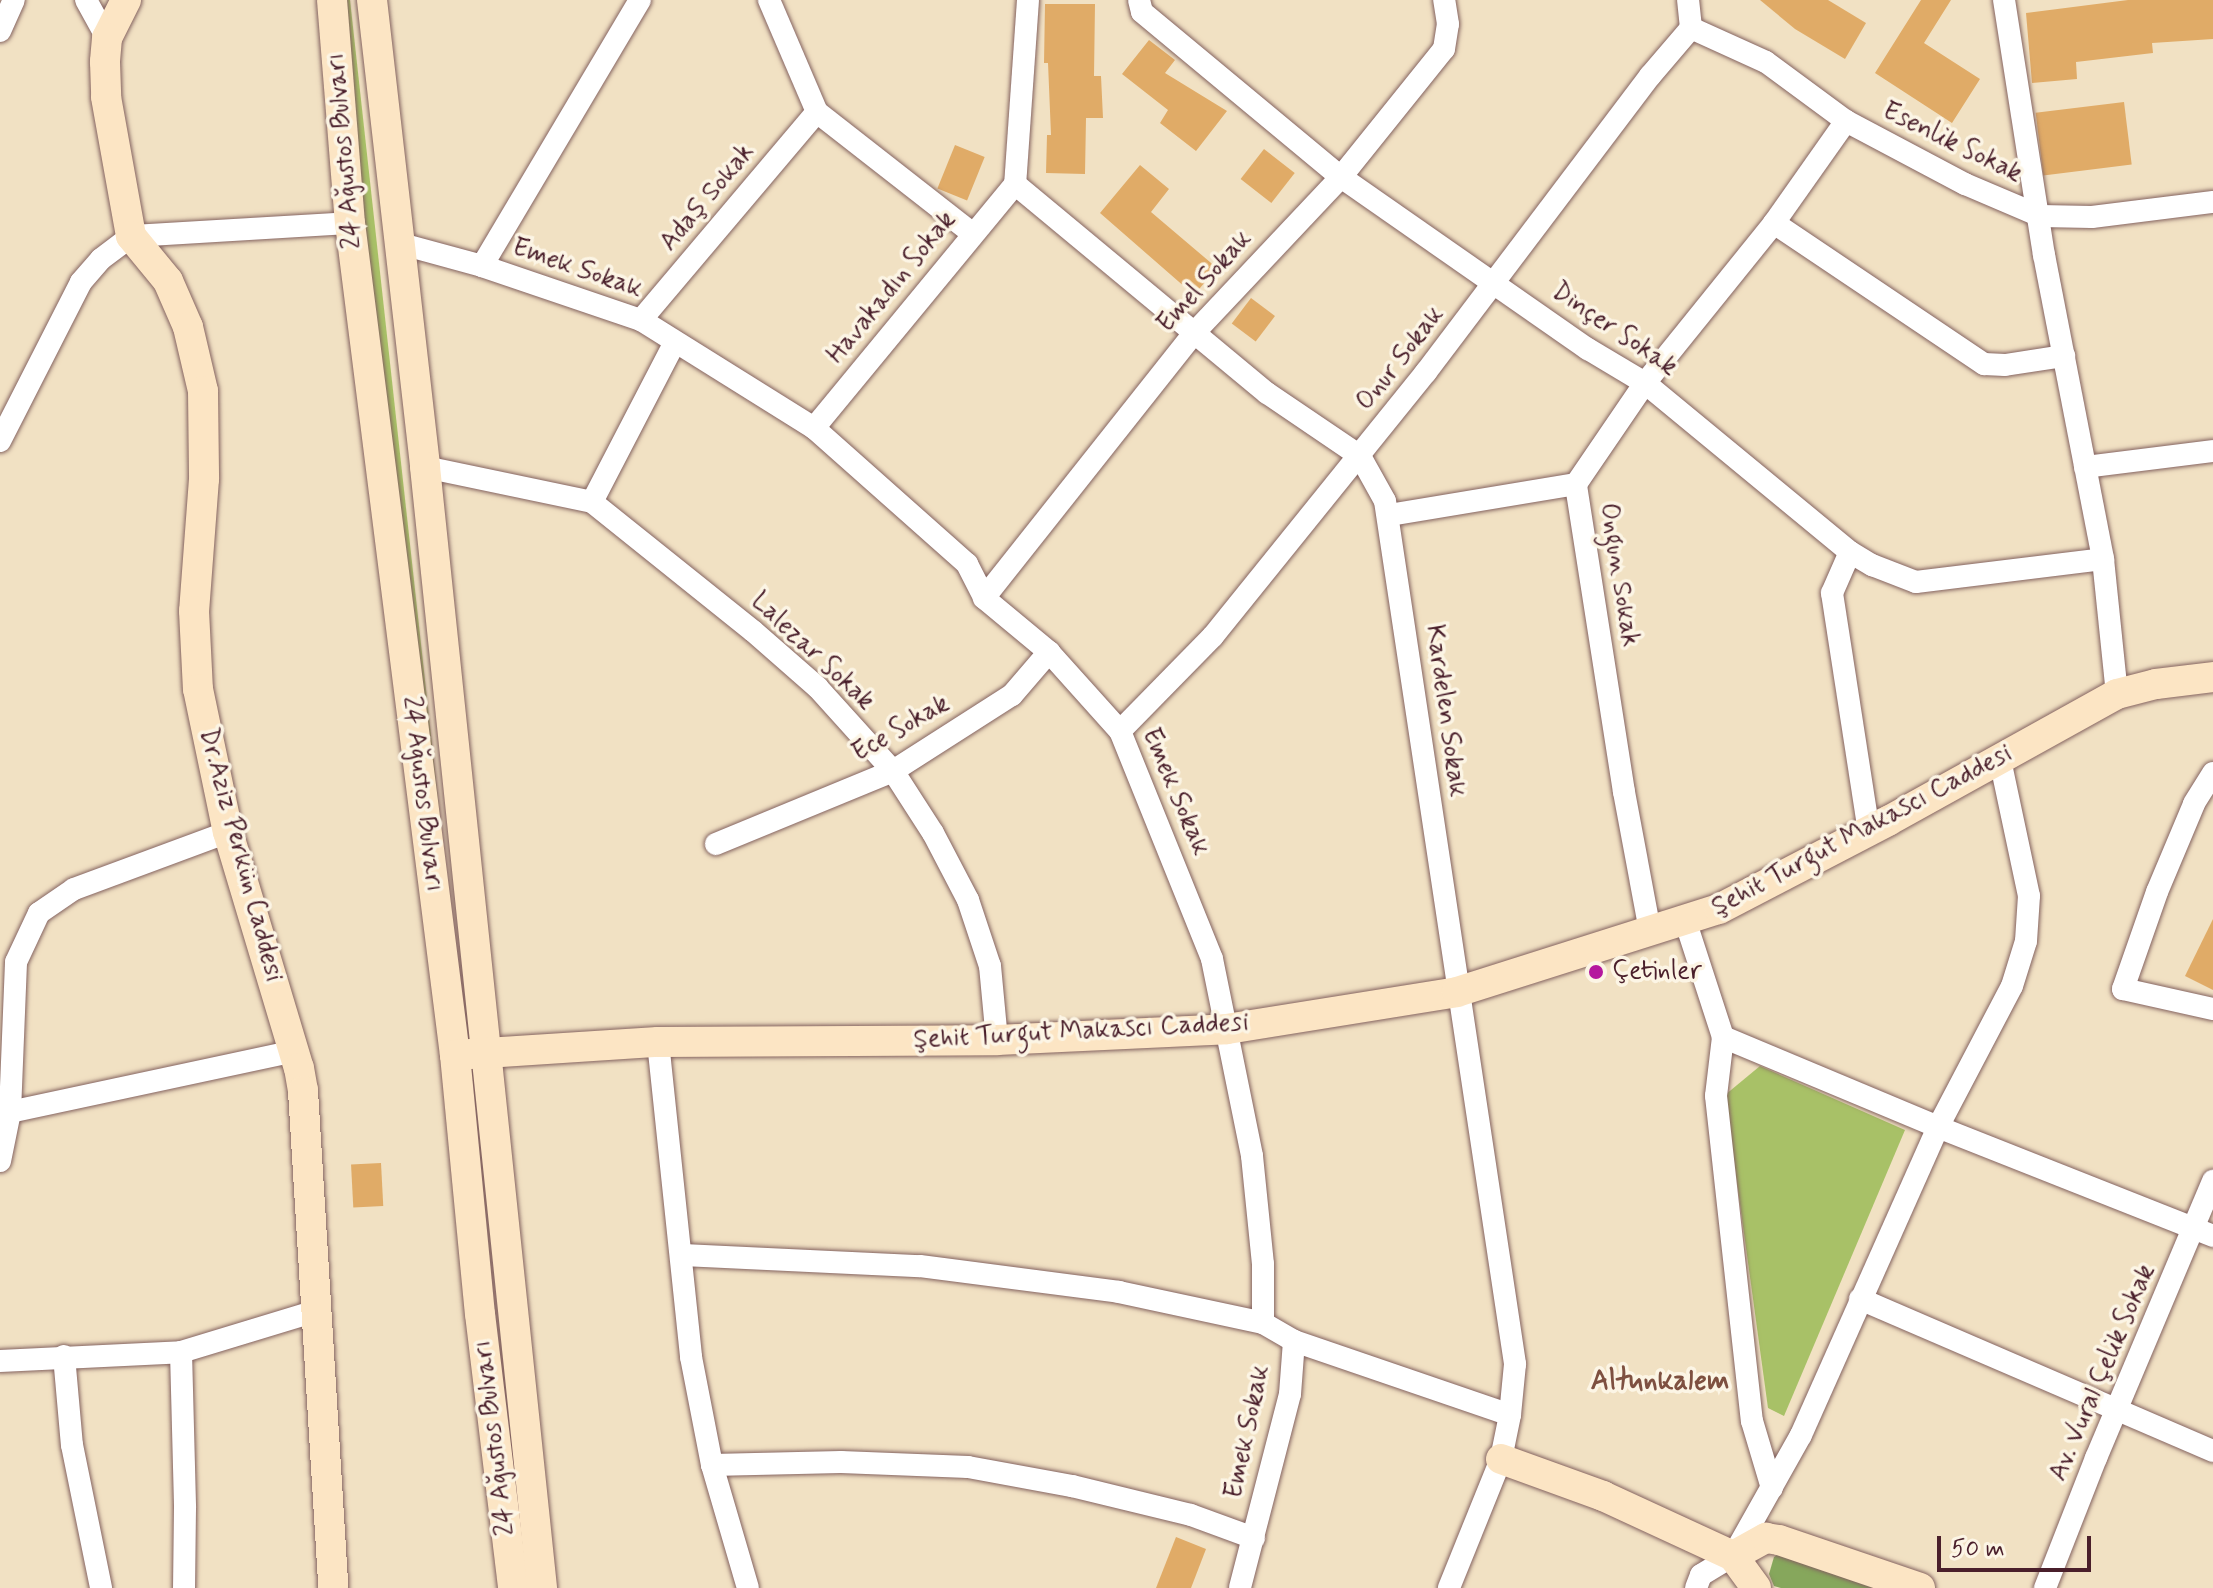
<!DOCTYPE html>
<meta charset="utf-8">
<style>
body{margin:0}
#map{position:relative;width:2213px;height:1588px;overflow:hidden;background:#f1e1c3;font-family:Mynerve,sans-serif}
div>[style]{position:absolute}
.green>*{inset:0;background:#a8c167}
.forest>*{inset:0;background:#86a75c}
.building>*{inset:0;background:#e0ab67;transform-origin:0 0}
.roads{filter:drop-shadow(0 0 2px #846360) drop-shadow(0 0 2px #846360)}
.street>*{height:22px;margin:-11px;padding:0 11px;transform-origin:11px;border-radius:11px;background:#fff}
.secondary>*{height:30px;margin:-15px;padding:0 15px;transform-origin:15px;border-radius:15px;background:#fce5c4}
.dots>*{width:22px;height:22px;translate:-50% -50%;box-sizing:border-box;border:4px solid #fcf5e5;border-radius:50%}
span{translate:-50% -50%;white-space:nowrap;text-align:center;line-height:1.15;-webkit-text-stroke:7px #fcf5e5;paint-order:stroke}
.street-label{font-size:26px;color:#4a1f2b}
.poi-label{font-size:26px;color:#4a1f2b}
.left{translate:0 -50%;text-align:left}
.neighbourhood-label{font-size:28px;color:#7e5040;font-weight:700}
.scale{position:absolute;left:1937px;top:1536px;width:154px;height:36px;box-sizing:border-box;border:4px solid #4a1f2b;border-top:0;padding-left:10px;font-size:24px;line-height:28px;white-space:nowrap;color:#4a1f2b;-webkit-text-stroke:6px #fcf5e5;paint-order:stroke}
</style>
<div id="map">
<div class="green">
<i style="clip-path:polygon(337px 0,350px 0,463px 1025px)"></i>
<i style="clip-path:polygon(1760px 1066px,1905px 1130px,1784px 1416px,1768px 1408px,1725px 1095px)"></i>
</div>
<div class="forest">
<i style="clip-path:polygon(1780px 1553px,1892px 1588px,1781px 1588px,1774px 1586px,1769px 1574px,1774px 1557px)"></i>
</div>
<div class="building">
<i style="clip-path:polygon(1760px 0,1828px 0,1866px 23px,1845px 59px,1795px 29px)"></i>
<i style="clip-path:polygon(1921px 0,1951px 0,1924px 43px,1980px 79px,1952px 123px,1875px 73px)"></i>
<i style="clip-path:polygon(2128px 0,2213px 0,2213px 39px,2152px 43px,2153px 53px,2076px 62px,2077px 79px,2032px 83px,2026px 13px)"></i>
<i style="clip-path:polygon(1045px 4px,1095px 4px,1094px 76px,1101px 76px,1103px 118px,1086px 118px,1085px 174px,1046px 173px,1047px 135px,1051px 135px,1048px 63px,1044px 63px)"></i>
<i style="clip-path:polygon(1149px 40px,1175px 60px,1165px 73px,1227px 111px,1196px 151px,1160px 123px,1168px 110px,1122px 74px)"></i>
<i style="left:2124px;top:102px;width:63px;height:89px;rotate:83deg"></i>
<i style="left:955px;top:145px;width:32px;height:47px;rotate:22deg"></i>
<i style="left:1264px;top:149px;width:39px;height:38px;rotate:38deg"></i>
<i style="clip-path:polygon(1140px 165px,1169px 189px,1151px 212px,1217px 268px,1194px 295px,1100px 213px)"></i>
<i style="left:1251px;top:298px;width:30px;height:32px;rotate:37deg"></i>
<i style="clip-path:polygon(2213px 919px,2213px 990px,2185px 976px)"></i>
<i style="left:381px;top:1163px;width:43px;height:30px;rotate:87deg"></i>
<i style="clip-path:polygon(1176px 1537px,1206px 1549px,1191px 1588px,1156px 1588px)"></i>
</div>
<div class="roads">
<div class="street">
<i style="left:86px;top:0;width:43px;rotate:61.1deg"></i>
<i style="left:769px;top:0;width:122px;rotate:66.8deg"></i>
<i style="left:817px;top:112px;width:197px;rotate:38deg"></i>
<i style="left:1028px;top:0;width:184px;rotate:94deg"></i>
<i style="left:1015px;top:184px;width:327px;rotate:39.7deg"></i>
<i style="left:1267px;top:393px;width:112px;rotate:34.1deg"></i>
<i style="left:1360px;top:456px;width:51px;rotate:60.9deg"></i>
<i style="left:1385px;top:501px;width:873px;rotate:81.43deg"></i>
<i style="left:1515px;top:1364px;width:51px;rotate:95.6deg"></i>
<i style="left:1510px;top:1415px;width:45px;rotate:101.6deg"></i>
<i style="left:1501px;top:1459px;width:139px;rotate:112deg"></i>
<i style="left:1139px;top:0;width:12px;rotate:76deg"></i>
<i style="left:1142px;top:12px;width:259px;rotate:39.7deg"></i>
<i style="left:1341px;top:177px;width:301px;rotate:34.9deg"></i>
<i style="left:1588px;top:349px;width:66px;rotate:30.8deg"></i>
<i style="left:1645px;top:383px;width:266px;rotate:39.5deg"></i>
<i style="left:1850px;top:552px;width:26px;rotate:31deg"></i>
<i style="left:1872px;top:565px;width:47px;rotate:21.1deg"></i>
<i style="left:1916px;top:582px;width:188px;rotate:-7deg"></i>
<i style="left:2004px;top:0;width:258px;rotate:81.1deg"></i>
<i style="left:2044px;top:255px;width:310px;rotate:79deg"></i>
<i style="left:2103px;top:559px;width:136px;rotate:84.1deg"></i>
<i style="left:1691px;top:28px;width:82px;rotate:24.4deg"></i>
<i style="left:1766px;top:62px;width:99px;rotate:36.4deg"></i>
<i style="left:1846px;top:121px;width:135px;rotate:27.9deg"></i>
<i style="left:1965px;top:184px;width:82px;rotate:23.1deg"></i>
<i style="left:2040px;top:216px;width:52px;rotate:1.1deg"></i>
<i style="left:2092px;top:217px;width:122px;rotate:-7.1deg"></i>
<i style="left:0;top:31px;width:34px;rotate:-66deg"></i>
<i style="left:1774px;top:223px;width:253px;rotate:33.9deg"></i>
<i style="left:1984px;top:364px;width:21px;rotate:3deg"></i>
<i style="left:2005px;top:365px;width:60px;rotate:-8.7deg"></i>
<i style="left:398px;top:243px;width:87px;rotate:15.3deg"></i>
<i style="left:482px;top:266px;width:168px;rotate:18.8deg"></i>
<i style="left:641px;top:320px;width:204px;rotate:32deg"></i>
<i style="left:814px;top:428px;width:205px;rotate:41.6deg"></i>
<i style="left:967px;top:564px;width:38px;rotate:63deg"></i>
<i style="left:984px;top:598px;width:85px;rotate:39.7deg"></i>
<i style="left:1049px;top:652px;width:106px;rotate:48.1deg"></i>
<i style="left:1120px;top:731px;width:246px;rotate:68deg"></i>
<i style="left:1212px;top:959px;width:201px;rotate:78.5deg"></i>
<i style="left:1252px;top:1156px;width:109px;rotate:84.2deg"></i>
<i style="left:1263px;top:1264px;width:59px;rotate:90deg"></i>
<i style="left:1263px;top:1323px;width:36px;rotate:30deg"></i>
<i style="left:1294px;top:1341px;width:53px;rotate:94.3deg"></i>
<i style="left:1290px;top:1394px;width:200px;rotate:104.5deg"></i>
<i style="left:482px;top:266px;width:309px;rotate:-59.3deg"></i>
<i style="left:641px;top:320px;width:272px;rotate:-49.8deg"></i>
<i style="left:814px;top:428px;width:316px;rotate:-50.5deg"></i>
<i style="left:0;top:441px;width:178px;rotate:-63deg"></i>
<i style="left:81px;top:282px;width:30px;rotate:-49deg"></i>
<i style="left:101px;top:259px;width:38px;rotate:-37deg"></i>
<i style="left:131px;top:236px;width:219px;rotate:-3.4deg"></i>
<i style="left:425px;top:467px;width:171px;rotate:11.8deg"></i>
<i style="left:592px;top:502px;width:206px;rotate:38.7deg"></i>
<i style="left:753px;top:631px;width:86px;rotate:41.2deg"></i>
<i style="left:818px;top:688px;width:112px;rotate:47.9deg"></i>
<i style="left:893px;top:771px;width:74px;rotate:57.2deg"></i>
<i style="left:933px;top:833px;width:76px;rotate:62.4deg"></i>
<i style="left:968px;top:900px;width:70px;rotate:71.6deg"></i>
<i style="left:990px;top:966px;width:74px;rotate:84.6deg"></i>
<i style="left:2085px;top:467px;width:129px;rotate:-7.1deg"></i>
<i style="left:592px;top:502px;width:180px;rotate:-62.6deg"></i>
<i style="left:1389px;top:515px;width:190px;rotate:-9.4deg"></i>
<i style="left:1850px;top:552px;width:45px;rotate:113.7deg"></i>
<i style="left:1832px;top:593px;width:242px;rotate:81.2deg"></i>
<i style="left:984px;top:598px;width:338px;rotate:-51.6deg"></i>
<i style="left:1194px;top:333px;width:214px;rotate:-46.7deg"></i>
<i style="left:1341px;top:177px;width:164px;rotate:-51.2deg"></i>
<i style="left:1444px;top:49px;width:25px;rotate:-81deg"></i>
<i style="left:1448px;top:24px;width:24px;rotate:-99deg"></i>
<i style="left:1120px;top:731px;width:133px;rotate:-45.6deg"></i>
<i style="left:1213px;top:636px;width:339px;rotate:-51.1deg"></i>
<i style="left:1426px;top:372px;width:371px;rotate:-52.9deg"></i>
<i style="left:1650px;top:76px;width:63px;rotate:-49.5deg"></i>
<i style="left:1691px;top:28px;width:28px;rotate:-96deg"></i>
<i style="left:2213px;top:773px;width:36px;rotate:122deg"></i>
<i style="left:2194px;top:804px;width:95px;rotate:112.8deg"></i>
<i style="left:2157px;top:892px;width:103px;rotate:109.3deg"></i>
<i style="left:2123px;top:989px;width:92px;rotate:12.5deg"></i>
<i style="left:716px;top:844px;width:191px;rotate:-22.4deg"></i>
<i style="left:893px;top:771px;width:141px;rotate:-32.6deg"></i>
<i style="left:1012px;top:695px;width:57px;rotate:-49.3deg"></i>
<i style="left:1685px;top:920px;width:123px;rotate:72deg"></i>
<i style="left:1723px;top:1037px;width:59px;rotate:96.8deg"></i>
<i style="left:1716px;top:1096px;width:327px;rotate:83.7deg"></i>
<i style="left:1752px;top:1421px;width:70px;rotate:73.4deg"></i>
<i style="left:1650px;top:931px;width:141px;rotate:-100.6deg"></i>
<i style="left:1624px;top:792px;width:312px;rotate:-98.9deg"></i>
<i style="left:1576px;top:484px;width:122px;rotate:-55.7deg"></i>
<i style="left:1645px;top:383px;width:206px;rotate:-51.1deg"></i>
<i style="left:1774px;top:223px;width:125px;rotate:-54.8deg"></i>
<i style="left:1723px;top:1037px;width:233px;rotate:22.7deg"></i>
<i style="left:1938px;top:1127px;width:296px;rotate:21.6deg"></i>
<i style="left:658px;top:1042px;width:317px;rotate:84deg"></i>
<i style="left:691px;top:1357px;width:110px;rotate:79deg"></i>
<i style="left:712px;top:1465px;width:128px;rotate:73.7deg"></i>
<i style="left:10px;top:1112px;width:290px;rotate:-12.1deg"></i>
<i style="left:0;top:1161px;width:50px;rotate:-78.5deg"></i>
<i style="left:10px;top:1112px;width:150px;rotate:-87.7deg"></i>
<i style="left:16px;top:962px;width:54px;rotate:-64.9deg"></i>
<i style="left:39px;top:913px;width:42px;rotate:-34.4deg"></i>
<i style="left:74px;top:889px;width:164px;rotate:-20.3deg"></i>
<i style="left:683px;top:1255px;width:237px;rotate:2.7deg"></i>
<i style="left:920px;top:1266px;width:201px;rotate:7.4deg"></i>
<i style="left:1119px;top:1292px;width:147px;rotate:12.1deg"></i>
<i style="left:1860px;top:1299px;width:384px;rotate:23.3deg"></i>
<i style="left:1294px;top:1341px;width:228px;rotate:18.9deg"></i>
<i style="left:181px;top:1352px;width:156px;rotate:88.5deg"></i>
<i style="left:185px;top:1508px;width:80px;rotate:90.7deg"></i>
<i style="left:64px;top:1356px;width:89px;rotate:84.9deg"></i>
<i style="left:72px;top:1445px;width:146px;rotate:78.5deg"></i>
<i style="left:0;top:1361px;width:181px;rotate:-2.8deg"></i>
<i style="left:181px;top:1352px;width:141px;rotate:-16.9deg"></i>
<i style="left:712px;top:1465px;width:129px;rotate:-1.3deg"></i>
<i style="left:841px;top:1462px;width:127px;rotate:2.3deg"></i>
<i style="left:968px;top:1467px;width:106px;rotate:10.4deg"></i>
<i style="left:1072px;top:1486px;width:122px;rotate:13.7deg"></i>
<i style="left:1191px;top:1515px;width:67px;rotate:20.1deg"></i>
<i style="left:1696px;top:1588px;width:14px;rotate:-69deg"></i>
<i style="left:1701px;top:1575px;width:37px;rotate:-31deg"></i>
<i style="left:1733px;top:1556px;width:139px;rotate:-60.7deg"></i>
<i style="left:1801px;top:1435px;width:337px;rotate:-66deg"></i>
<i style="left:1938px;top:1127px;width:159px;rotate:-62.3deg"></i>
<i style="left:2012px;top:986px;width:47px;rotate:-72.7deg"></i>
<i style="left:2026px;top:941px;width:45px;rotate:-86.2deg"></i>
<i style="left:2029px;top:896px;width:140px;rotate:-102deg"></i>
<i style="left:2045px;top:1588px;width:140px;rotate:-68.6deg"></i>
<i style="left:2096px;top:1458px;width:301px;rotate:-67.1deg"></i>
</div>
<div class="secondary">
<i style="left:126px;top:0;width:42px;rotate:116.6deg"></i>
<i style="left:107px;top:38px;width:24px;rotate:95deg"></i>
<i style="left:105px;top:62px;width:35px;rotate:88deg"></i>
<i style="left:106px;top:97px;width:141px;rotate:79.8deg"></i>
<i style="left:131px;top:236px;width:58px;rotate:50.6deg"></i>
<i style="left:168px;top:281px;width:50px;rotate:66.5deg"></i>
<i style="left:188px;top:327px;width:66px;rotate:76.8deg"></i>
<i style="left:203px;top:391px;width:88px;rotate:89.3deg"></i>
<i style="left:204px;top:479px;width:132px;rotate:94.3deg"></i>
<i style="left:194px;top:611px;width:78px;rotate:87.1deg"></i>
<i style="left:198px;top:689px;width:146px;rotate:78.2deg"></i>
<i style="left:228px;top:832px;width:246px;rotate:73.3deg"></i>
<i style="left:299px;top:1068px;width:23px;rotate:80deg"></i>
<i style="left:303px;top:1091px;width:498px;rotate:86.5deg"></i>
<i style="left:332px;top:0;width:224px;rotate:85.4deg"></i>
<i style="left:350px;top:223px;width:839px;rotate:82.81deg"></i>
<i style="left:455px;top:1055px;width:260px;rotate:84.5deg"></i>
<i style="left:480px;top:1314px;width:276px;rotate:83.1deg"></i>
<i style="left:372px;top:0;width:470px;rotate:83.5deg"></i>
<i style="left:425px;top:467px;width:1127px;rotate:84.04deg"></i>
<i style="left:455px;top:1055px;width:203px;rotate:-3.7deg"></i>
<i style="left:658px;top:1042px;width:339px;rotate:-0.3deg"></i>
<i style="left:997px;top:1040px;width:230px;rotate:-2.7deg"></i>
<i style="left:1227px;top:1029px;width:233px;rotate:-9.1deg"></i>
<i style="left:1457px;top:992px;width:275px;rotate:-17.6deg"></i>
<i style="left:1719px;top:909px;width:191px;rotate:-27.5deg"></i>
<i style="left:1888px;top:821px;width:262px;rotate:-29deg"></i>
<i style="left:2117px;top:694px;width:40px;rotate:-14.4deg"></i>
<i style="left:2156px;top:684px;width:57px;rotate:-7deg"></i>
<i style="left:1501px;top:1459px;width:109px;rotate:19.9deg"></i>
<i style="left:1603px;top:1496px;width:143px;rotate:24.8deg"></i>
<i style="left:1733px;top:1556px;width:39px;rotate:54deg"></i>
<i style="left:1733px;top:1556px;width:38px;rotate:-29deg"></i>
<i style="left:1766px;top:1538px;width:13px;rotate:9deg"></i>
<i style="left:1779px;top:1540px;width:149px;rotate:18.8deg"></i>
</div>
</div>
<div class="dots">
<i style="left:1596px;top:972px;background:#b5179e"></i>
</div>
<div class="street-label">
<span style="left:1952px;top:143px;rotate:26deg">Esenlik Sokak</span>
<span style="left:345px;top:151px;rotate:-95deg">24 Ağustos Bulvarı</span>
<span style="left:708px;top:198px;rotate:-50deg">Adaş Sokak</span>
<span style="left:577px;top:269px;rotate:19deg">Emek Sokak</span>
<span style="left:1205px;top:282px;rotate:-48deg">Emel Sokak</span>
<span style="left:892px;top:288px;rotate:-51deg">Havakadın Sokak</span>
<span style="left:1614px;top:330px;rotate:34deg">Dinçer Sokak</span>
<span style="left:1401px;top:359px;rotate:-52deg">Onur Sokak</span>
<span style="left:1618px;top:575px;rotate:81deg">Ongun Sokak</span>
<span style="left:812px;top:652px;rotate:43deg">Lalezar Sokak</span>
<span style="left:1445px;top:711px;rotate:82deg">Kardelen Sokak</span>
<span style="left:901px;top:729px;rotate:-30deg">Ece Sokak</span>
<span style="left:1175px;top:792px;rotate:67deg">Emek Sokak</span>
<span style="left:422px;top:794px;rotate:83deg">24 Ağustos Bulvarı</span>
<span style="left:1862px;top:831px;rotate:-28deg">Şehit Turgut Makascı Caddesi</span>
<span style="left:240px;top:855px;rotate:75deg">Dr.Aziz Perkün Caddesi</span>
<span style="left:1081px;top:1032px;rotate:-3deg">Şehit Turgut Makascı Caddesi</span>
<span style="left:2103px;top:1373px;rotate:-67deg">Av. Vural Çelik Sokak</span>
<span style="left:1248px;top:1432px;rotate:-78deg">Emek Sokak</span>
<span style="left:495px;top:1438px;rotate:-97deg">24 Ağustos Bulvarı</span>
</div>
<div class="poi-label">
<span class="left" style="left:1612px;top:972px">Çetinler</span>
</div>
<div class="neighbourhood-label">
<span style="left:1660px;top:1382px">Altunkalem</span>
</div>
<div class="scale">50 m</div>
</div>
